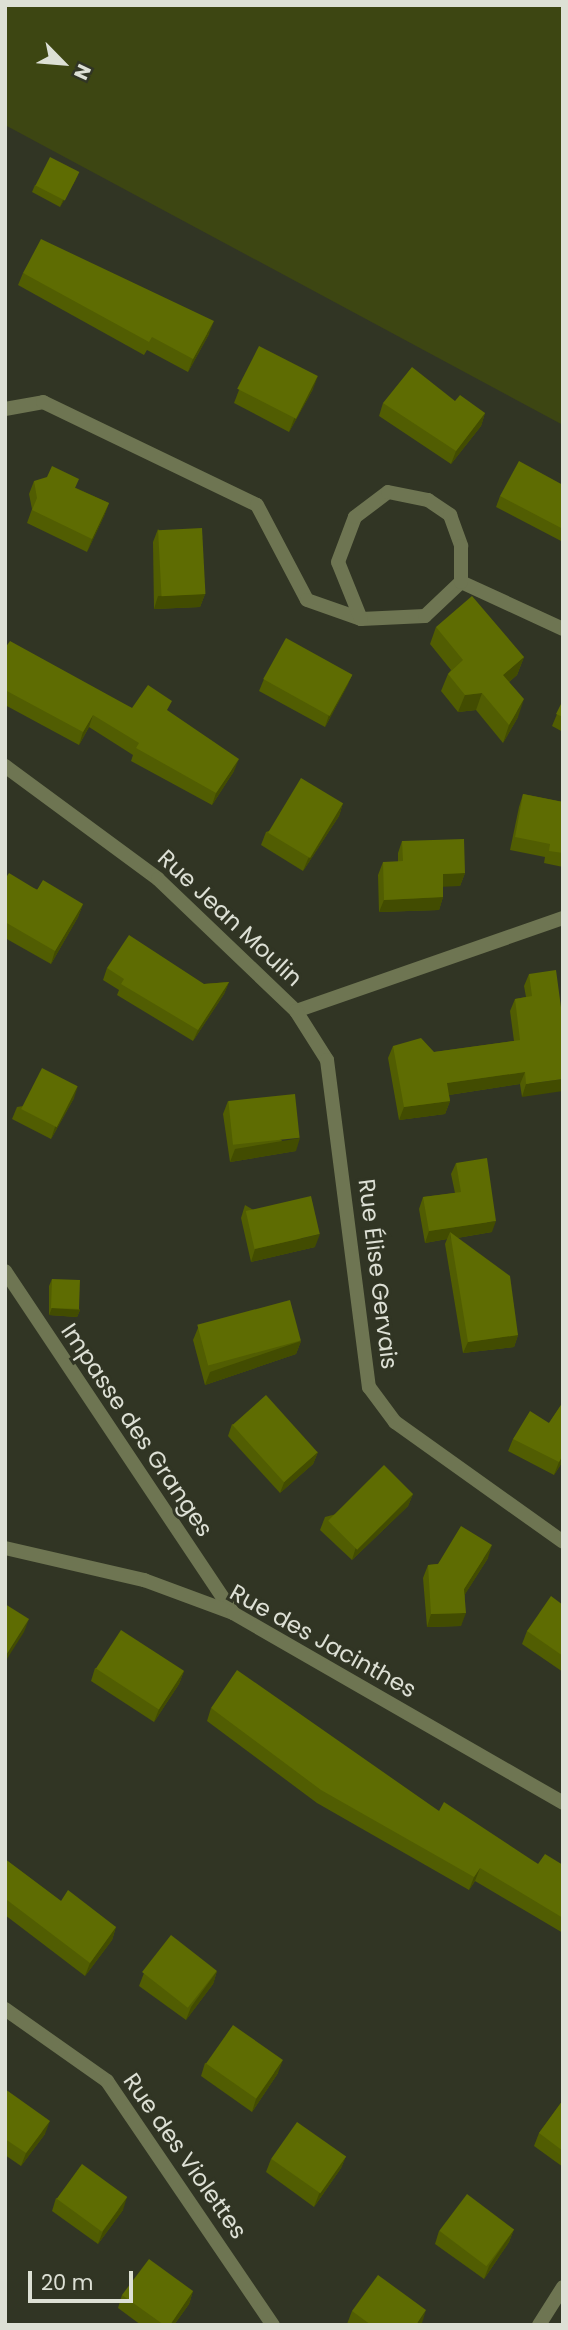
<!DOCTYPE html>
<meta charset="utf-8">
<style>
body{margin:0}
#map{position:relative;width:568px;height:2330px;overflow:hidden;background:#313524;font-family:Poppins,sans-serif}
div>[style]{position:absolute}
.green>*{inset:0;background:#3d4612}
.minor>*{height:14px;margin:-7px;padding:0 7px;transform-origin:7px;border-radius:7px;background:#6e7552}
.wall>*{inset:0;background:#515d02}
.shaded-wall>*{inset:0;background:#424c01}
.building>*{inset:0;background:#5e6c02;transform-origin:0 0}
span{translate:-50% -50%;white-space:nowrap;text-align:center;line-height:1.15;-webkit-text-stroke:6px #313524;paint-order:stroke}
.street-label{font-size:23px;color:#dde0d5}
.frame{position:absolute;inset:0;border:7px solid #dde0d5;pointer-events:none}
.north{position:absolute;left:28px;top:28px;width:70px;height:70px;-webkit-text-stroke:5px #313524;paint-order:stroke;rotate:115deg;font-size:19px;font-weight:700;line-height:28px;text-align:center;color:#dde0d5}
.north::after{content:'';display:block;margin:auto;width:24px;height:32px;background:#dde0d5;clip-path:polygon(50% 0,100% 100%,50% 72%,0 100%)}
.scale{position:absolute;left:28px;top:2271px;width:105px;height:32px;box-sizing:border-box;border:4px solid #dde0d5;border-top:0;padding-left:9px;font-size:21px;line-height:24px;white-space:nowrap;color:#dde0d5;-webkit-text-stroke:5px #313524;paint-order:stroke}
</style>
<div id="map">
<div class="green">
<i style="clip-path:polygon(5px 5px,563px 5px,563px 425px,5px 125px)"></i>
</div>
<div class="minor">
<i style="left:5px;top:409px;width:39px;rotate:-10deg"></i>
<i style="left:43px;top:402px;width:237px;rotate:25.7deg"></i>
<i style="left:257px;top:505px;width:107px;rotate:62.2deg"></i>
<i style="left:307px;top:600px;width:57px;rotate:19.4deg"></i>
<i style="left:361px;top:619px;width:64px;rotate:-2.7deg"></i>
<i style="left:425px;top:616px;width:50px;rotate:-43.4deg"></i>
<i style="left:461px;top:582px;width:112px;rotate:24.7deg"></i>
<i style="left:361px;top:619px;width:61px;rotate:-112deg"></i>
<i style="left:338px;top:562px;width:48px;rotate:-69.3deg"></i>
<i style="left:355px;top:517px;width:41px;rotate:-37.1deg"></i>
<i style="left:388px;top:492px;width:41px;rotate:11.3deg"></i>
<i style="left:428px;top:500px;width:27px;rotate:34deg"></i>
<i style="left:450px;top:515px;width:33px;rotate:70deg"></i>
<i style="left:461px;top:546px;width:36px;rotate:90deg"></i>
<i style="left:5px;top:766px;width:190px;rotate:36.4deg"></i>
<i style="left:158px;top:879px;width:191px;rotate:43.7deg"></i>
<i style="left:296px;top:1011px;width:283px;rotate:-19.2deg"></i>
<i style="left:296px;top:1011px;width:58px;rotate:57.7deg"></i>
<i style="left:327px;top:1060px;width:330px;rotate:82.7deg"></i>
<i style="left:369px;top:1387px;width:44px;rotate:53.4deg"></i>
<i style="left:395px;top:1422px;width:206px;rotate:35.5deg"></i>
<i style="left:5px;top:1271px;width:411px;rotate:56.3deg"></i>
<i style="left:5px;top:1548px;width:143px;rotate:13deg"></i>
<i style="left:144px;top:1580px;width:95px;rotate:20.3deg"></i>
<i style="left:233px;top:1613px;width:381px;rotate:29.9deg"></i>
<i style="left:5px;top:2009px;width:125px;rotate:35.2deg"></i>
<i style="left:107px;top:2081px;width:295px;rotate:55.8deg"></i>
<i style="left:539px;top:2325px;width:45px;rotate:-57.7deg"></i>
</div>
<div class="wall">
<i style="clip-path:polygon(76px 179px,60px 207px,32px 192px,35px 185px)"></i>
<i style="clip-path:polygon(23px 273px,209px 334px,188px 372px,147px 350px,144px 355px,18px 285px)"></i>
<i style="clip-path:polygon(313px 389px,289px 432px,234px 403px,239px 390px)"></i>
<i style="clip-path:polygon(455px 401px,485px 413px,481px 426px,451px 464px,379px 416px,383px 403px)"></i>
<i style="clip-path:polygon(34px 481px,76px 488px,109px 503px,104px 516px,87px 552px,27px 523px,32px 509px,29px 494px)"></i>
<i style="clip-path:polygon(563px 485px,563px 542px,496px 507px,500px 496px)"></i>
<i style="clip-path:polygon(158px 529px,205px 594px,200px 607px,154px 609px,153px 542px)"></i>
<i style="clip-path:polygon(436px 627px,524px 657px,517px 675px,509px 682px,518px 717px,503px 743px,476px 710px,458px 712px,441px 691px,448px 674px,451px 670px,430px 644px)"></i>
<i style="clip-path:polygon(5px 648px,132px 708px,169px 712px,234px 771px,212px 805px,131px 761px,133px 755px,89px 727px,79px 745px,5px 705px)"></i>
<i style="clip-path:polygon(352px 675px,347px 686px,325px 727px,259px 691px,264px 679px)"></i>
<i style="clip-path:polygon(563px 700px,563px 732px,552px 726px)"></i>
<i style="clip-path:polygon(523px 794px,563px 802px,563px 867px,544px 863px,545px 857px,510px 850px,519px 807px)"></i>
<i style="clip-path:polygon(343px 803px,339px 816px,303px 871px,261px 845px,266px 832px)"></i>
<i style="clip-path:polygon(402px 841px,465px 873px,460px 886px,443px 886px,443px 897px,439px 910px,379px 912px,378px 875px,383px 862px,398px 862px,398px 853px)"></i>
<i style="clip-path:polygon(5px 879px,83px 904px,78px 917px,51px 964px,5px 938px)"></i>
<i style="clip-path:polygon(107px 968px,204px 984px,229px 982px,224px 994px,193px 1041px,117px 995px,119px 990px,103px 980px)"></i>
<i style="clip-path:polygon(529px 974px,563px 1022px,522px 1097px,520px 1084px,449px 1095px,450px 1101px,445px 1114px,399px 1120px,388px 1058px,393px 1046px,434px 1052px,514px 1041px,510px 1011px,515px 999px,526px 997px,524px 986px)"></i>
<i style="clip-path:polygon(74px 1098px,51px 1139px,12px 1119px,17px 1107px)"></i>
<i style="clip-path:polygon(228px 1101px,296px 1151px,230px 1162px,223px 1114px)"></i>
<i style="clip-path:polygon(456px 1163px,492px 1232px,457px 1238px,518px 1335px,514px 1347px,463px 1353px,445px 1244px,447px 1239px,425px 1243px,419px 1209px,423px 1197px,455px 1193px,451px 1174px)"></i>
<i style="clip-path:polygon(245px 1205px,315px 1247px,251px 1262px,241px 1218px)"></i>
<i style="clip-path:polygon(52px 1279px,80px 1310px,77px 1317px,49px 1315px,49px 1286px)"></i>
<i style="clip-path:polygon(198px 1328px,301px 1341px,296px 1354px,205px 1385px,193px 1340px)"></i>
<i style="clip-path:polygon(563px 1402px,563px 1461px,554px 1475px,508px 1451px,513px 1439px,549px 1423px)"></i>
<i style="clip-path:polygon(232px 1424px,318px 1452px,313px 1464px,280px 1493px,228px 1436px)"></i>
<i style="clip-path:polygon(413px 1494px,408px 1506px,352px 1560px,320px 1530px,325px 1517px)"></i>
<i style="clip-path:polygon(488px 1558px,465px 1594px,461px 1626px,427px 1627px,423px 1578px,428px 1565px)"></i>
<i style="clip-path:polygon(563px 1605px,563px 1672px,522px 1644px,527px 1631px)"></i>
<i style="clip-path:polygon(95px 1668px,184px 1671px,179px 1684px,154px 1722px,91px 1681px)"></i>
<i style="clip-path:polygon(211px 1708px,439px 1811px,538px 1864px,563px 1865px,563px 1933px,475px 1881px,469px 1890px,317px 1803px,207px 1721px)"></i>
<i style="clip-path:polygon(5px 1859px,61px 1901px,116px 1927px,112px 1940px,85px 1976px,5px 1915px)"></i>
<i style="clip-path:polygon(217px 1971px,213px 1984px,186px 2020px,139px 1986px,144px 1973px)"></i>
<i style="clip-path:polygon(205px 2063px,278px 2073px,252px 2112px,201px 2076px)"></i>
<i style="clip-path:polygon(5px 2089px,45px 2134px,21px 2166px,5px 2155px)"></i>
<i style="clip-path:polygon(563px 2100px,563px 2167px,534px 2146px,539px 2133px)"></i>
<i style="clip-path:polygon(346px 2156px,341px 2168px,314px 2207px,266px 2172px,271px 2159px)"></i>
<i style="clip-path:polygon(56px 2198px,123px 2210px,98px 2244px,52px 2211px)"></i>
<i style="clip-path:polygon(514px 2229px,509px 2242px,484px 2279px,435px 2244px,439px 2231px)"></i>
<i style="clip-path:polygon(193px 2291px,189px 2304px,174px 2325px,141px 2325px,118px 2308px,122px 2295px)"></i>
<i style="clip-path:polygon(352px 2311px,422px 2323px,421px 2325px,349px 2325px,347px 2324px)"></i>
</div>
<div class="shaded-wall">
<i style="clip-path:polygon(79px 172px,76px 179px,60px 207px,63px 200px)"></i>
<i style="clip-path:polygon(214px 321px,209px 334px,188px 372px,193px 359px)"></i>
<i style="clip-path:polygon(318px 376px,313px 389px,289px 432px,294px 419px)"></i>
<i style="clip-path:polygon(485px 413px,481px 426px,451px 464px,456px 451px)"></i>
<i style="clip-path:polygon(109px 503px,104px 516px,87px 552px,92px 539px)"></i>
<i style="clip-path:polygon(205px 594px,200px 607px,154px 609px,158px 596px)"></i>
<i style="clip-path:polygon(524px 657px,517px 675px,497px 692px,503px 675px)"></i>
<i style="clip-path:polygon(352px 675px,347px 686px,325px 727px,329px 715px)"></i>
<i style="clip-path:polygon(482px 693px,476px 710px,458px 712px,465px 695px)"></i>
<i style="clip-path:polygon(524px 699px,518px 717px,503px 743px,509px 725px)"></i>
<i style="clip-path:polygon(93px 715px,89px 727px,79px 745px,83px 732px)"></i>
<i style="clip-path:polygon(239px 759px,234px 771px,212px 805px,216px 793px)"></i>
<i style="clip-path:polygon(343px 803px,339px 816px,303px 871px,308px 859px)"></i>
<i style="clip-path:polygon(465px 873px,460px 886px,438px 887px,443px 874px)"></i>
<i style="clip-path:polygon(443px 897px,439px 910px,379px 912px,384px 900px)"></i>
<i style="clip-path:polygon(83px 904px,78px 917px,51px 964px,55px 951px)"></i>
<i style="clip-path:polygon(229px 982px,224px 994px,193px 1041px,198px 1030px)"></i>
<i style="clip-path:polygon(525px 1072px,520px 1084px,442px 1096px,447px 1083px)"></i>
<i style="clip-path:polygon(563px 1079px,563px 1091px,522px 1097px,526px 1084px)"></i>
<i style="clip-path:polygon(78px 1086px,74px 1098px,51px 1139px,55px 1127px)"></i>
<i style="clip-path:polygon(450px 1101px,445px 1114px,399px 1120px,404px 1107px)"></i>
<i style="clip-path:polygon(300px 1138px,296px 1151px,230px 1162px,235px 1149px)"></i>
<i style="clip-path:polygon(496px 1221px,492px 1232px,451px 1239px,450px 1232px,447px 1239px,425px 1243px,429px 1231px)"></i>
<i style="clip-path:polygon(320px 1234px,315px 1247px,251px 1262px,255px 1249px)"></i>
<i style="clip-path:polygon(52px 1308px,80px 1310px,77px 1317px,49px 1315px)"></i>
<i style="clip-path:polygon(518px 1335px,514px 1347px,463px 1353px,468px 1342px)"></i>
<i style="clip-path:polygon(301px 1341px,296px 1354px,205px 1385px,210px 1372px)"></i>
<i style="clip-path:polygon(318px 1452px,313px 1464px,280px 1493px,285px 1480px)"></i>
<i style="clip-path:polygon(563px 1455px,563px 1461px,554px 1475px,559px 1462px)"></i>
<i style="clip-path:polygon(413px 1494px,408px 1506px,352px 1560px,356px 1547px)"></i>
<i style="clip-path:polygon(492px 1545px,488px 1558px,460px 1602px,464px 1589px)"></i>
<i style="clip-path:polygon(466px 1613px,461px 1626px,427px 1627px,431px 1614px)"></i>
<i style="clip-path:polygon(29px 1619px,24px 1632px,5px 1662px,5px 1657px)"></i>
<i style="clip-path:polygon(184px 1671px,179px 1684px,154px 1722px,159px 1709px)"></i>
<i style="clip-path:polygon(480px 1868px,475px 1881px,469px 1890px,474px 1877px)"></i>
<i style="clip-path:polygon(116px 1927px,112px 1940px,85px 1976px,90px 1963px)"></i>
<i style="clip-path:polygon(217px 1971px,213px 1984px,186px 2020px,191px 2007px)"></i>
<i style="clip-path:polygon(283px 2060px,278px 2073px,252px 2112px,256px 2099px)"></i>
<i style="clip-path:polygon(50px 2121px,45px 2134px,21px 2166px,26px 2153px)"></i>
<i style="clip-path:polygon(346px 2156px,341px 2168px,314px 2207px,319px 2194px)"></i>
<i style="clip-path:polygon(127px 2197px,123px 2210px,98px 2244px,103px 2231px)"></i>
<i style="clip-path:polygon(514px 2229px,509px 2242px,484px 2279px,489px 2266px)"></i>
<i style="clip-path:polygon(193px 2291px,189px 2304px,174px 2325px,170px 2325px)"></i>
<i style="clip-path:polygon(426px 2310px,422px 2323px,421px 2325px,416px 2325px)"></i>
</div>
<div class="building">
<i style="left:50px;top:157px;width:33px;height:32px;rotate:27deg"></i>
<i style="clip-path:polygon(41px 239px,214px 321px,193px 359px,152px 337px,149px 342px,23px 273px)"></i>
<i style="left:259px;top:346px;width:66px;height:48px;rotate:27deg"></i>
<i style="clip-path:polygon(412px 367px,455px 401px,460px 395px,485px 413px,456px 451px,383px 403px)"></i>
<i style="clip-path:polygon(519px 461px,563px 485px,563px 529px,500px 496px)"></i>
<i style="clip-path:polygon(52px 466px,79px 479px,75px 488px,109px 503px,92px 539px,32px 510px,37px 498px,34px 481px,47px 477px)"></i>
<i style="left:202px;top:528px;width:66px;height:44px;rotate:87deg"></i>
<i style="clip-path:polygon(472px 596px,524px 657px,503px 675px,524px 699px,509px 725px,482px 693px,465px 695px,448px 674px,463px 660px,436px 627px)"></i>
<i style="left:286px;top:638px;width:76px;height:47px;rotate:29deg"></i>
<i style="clip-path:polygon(10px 641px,132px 708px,148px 685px,172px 701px,167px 710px,239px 759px,216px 793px,136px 748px,139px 743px,93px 715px,83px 732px,5px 690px,5px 648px)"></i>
<i style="clip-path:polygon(563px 700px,563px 717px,556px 714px)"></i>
<i style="left:301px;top:778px;width:49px;height:64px;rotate:31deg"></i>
<i style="clip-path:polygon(523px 794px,563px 802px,563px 853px,549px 851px,550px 844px,515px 837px)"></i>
<i style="clip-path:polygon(464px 839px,465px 873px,443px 874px,443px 897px,384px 900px,383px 862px,403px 861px,402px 841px)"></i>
<i style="clip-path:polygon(9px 873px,37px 890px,43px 880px,83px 904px,55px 951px,5px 922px,5px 879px)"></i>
<i style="clip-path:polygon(129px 935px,204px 984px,229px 982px,198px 1030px,121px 984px,124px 979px,107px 968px)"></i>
<i style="clip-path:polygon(556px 970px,563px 1022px,563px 1079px,526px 1084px,525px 1072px,447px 1083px,450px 1101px,404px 1107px,393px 1046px,421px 1038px,434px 1052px,520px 1040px,515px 999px,532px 996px,529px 974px)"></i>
<i style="left:42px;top:1068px;width:40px;height:46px;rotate:27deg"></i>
<i style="left:295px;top:1094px;width:44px;height:67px;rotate:84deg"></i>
<i style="clip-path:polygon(487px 1158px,496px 1221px,429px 1231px,423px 1197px,461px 1192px,456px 1163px)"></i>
<i style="left:311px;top:1196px;width:39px;height:67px;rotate:77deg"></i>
<i style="clip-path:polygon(450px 1232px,510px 1276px,518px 1335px,468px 1342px)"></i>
<i style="left:52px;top:1279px;width:28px;height:29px;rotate:2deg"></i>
<i style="left:290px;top:1300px;width:42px;height:96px;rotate:75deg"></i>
<i style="left:266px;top:1395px;width:77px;height:45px;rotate:48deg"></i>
<i style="clip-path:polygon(563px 1402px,563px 1455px,559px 1462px,513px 1439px,530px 1411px,549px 1423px)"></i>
<i style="left:384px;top:1465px;width:41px;height:79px;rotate:45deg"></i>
<i style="clip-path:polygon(461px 1526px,492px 1545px,464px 1589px,466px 1613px,431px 1614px,428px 1565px,438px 1564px)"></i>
<i style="clip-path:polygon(551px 1596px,563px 1605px,563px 1656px,527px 1631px)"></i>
<i style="clip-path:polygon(5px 1604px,29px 1619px,5px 1657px)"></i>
<i style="left:121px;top:1630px;width:75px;height:46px;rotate:33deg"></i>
<i style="clip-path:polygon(237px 1670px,439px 1811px,444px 1802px,538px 1864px,545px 1854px,563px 1865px,563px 1918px,480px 1868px,474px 1877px,321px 1790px,211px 1708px)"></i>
<i style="clip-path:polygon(5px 1859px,61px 1901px,68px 1890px,116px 1927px,90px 1963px,7px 1900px,5px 1903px)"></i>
<i style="left:171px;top:1935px;width:58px;height:47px;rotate:38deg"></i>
<i style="left:233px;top:2025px;width:61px;height:47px;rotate:35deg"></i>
<i style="clip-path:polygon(5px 2089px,50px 2121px,26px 2153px,5px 2139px)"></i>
<i style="clip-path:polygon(563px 2100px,563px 2151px,539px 2133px)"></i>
<i style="left:297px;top:2122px;width:60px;height:45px;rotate:35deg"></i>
<i style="left:82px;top:2164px;width:56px;height:43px;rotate:36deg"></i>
<i style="left:467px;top:2194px;width:59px;height:46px;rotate:37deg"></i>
<i style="clip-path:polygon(149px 2259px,193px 2291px,170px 2325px,164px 2325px,122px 2295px)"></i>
<i style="clip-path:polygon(378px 2275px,426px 2310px,416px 2325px,371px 2325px,352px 2311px)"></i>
</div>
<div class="street-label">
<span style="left:230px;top:918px;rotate:43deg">Rue Jean Moulin</span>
<span style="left:378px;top:1274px;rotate:83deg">Rue Élise Gervais</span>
<span style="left:137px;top:1430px;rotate:56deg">Impasse des Granges</span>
<span style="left:323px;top:1641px;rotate:29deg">Rue des Jacinthes</span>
<span style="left:185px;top:2156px;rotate:55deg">Rue des Violettes</span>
</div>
<div class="frame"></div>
<div class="north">N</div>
<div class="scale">20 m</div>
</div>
